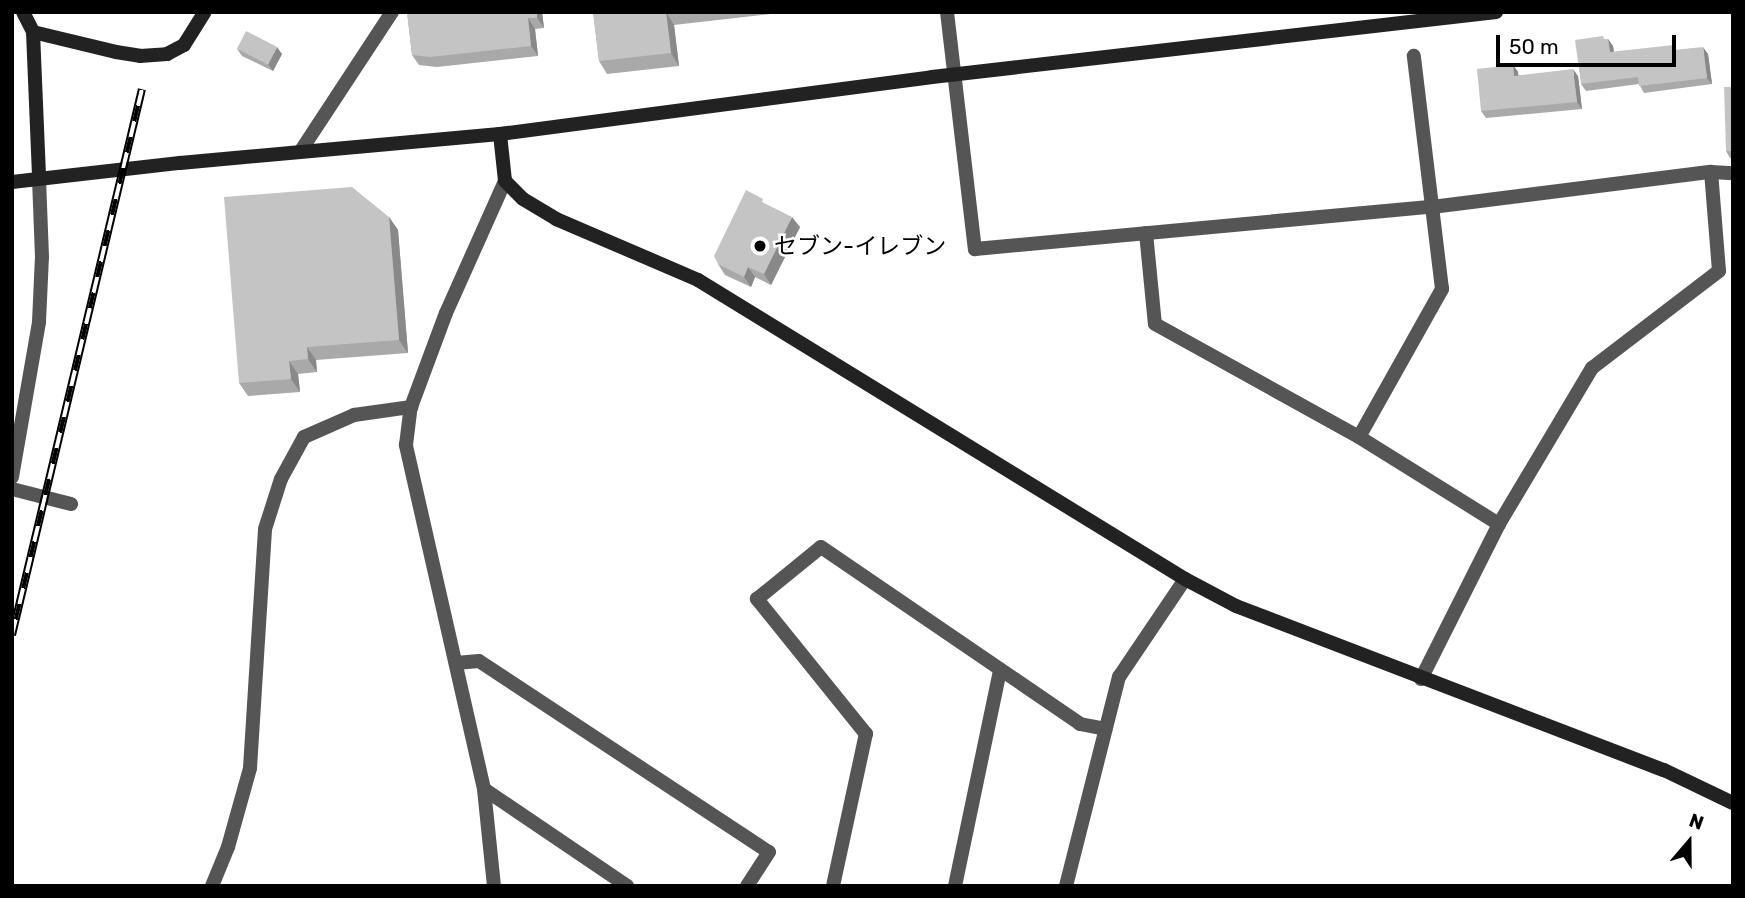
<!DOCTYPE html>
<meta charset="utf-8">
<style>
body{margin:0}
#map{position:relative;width:1745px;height:898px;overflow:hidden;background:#fff;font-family:Rubik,"Noto Sans JP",sans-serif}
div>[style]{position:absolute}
.street>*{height:14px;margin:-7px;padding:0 7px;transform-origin:7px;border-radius:7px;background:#555}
.secondary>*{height:14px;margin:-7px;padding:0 7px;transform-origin:7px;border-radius:7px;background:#222}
.rail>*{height:8px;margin-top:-4px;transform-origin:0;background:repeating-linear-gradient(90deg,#fff 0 16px,#000 0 32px);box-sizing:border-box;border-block:2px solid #000}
.wall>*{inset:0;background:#a9a9a9}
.shaded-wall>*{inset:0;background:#898989}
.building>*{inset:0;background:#c4c4c4;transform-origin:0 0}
.dots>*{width:19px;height:19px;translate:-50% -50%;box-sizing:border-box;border:4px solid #fff;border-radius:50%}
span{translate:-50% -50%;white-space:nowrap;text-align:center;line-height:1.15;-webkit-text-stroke:5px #fff;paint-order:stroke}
.poi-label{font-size:23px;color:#000}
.left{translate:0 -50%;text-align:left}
.frame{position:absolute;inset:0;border:14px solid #000;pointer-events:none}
.north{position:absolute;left:1654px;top:807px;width:70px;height:70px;-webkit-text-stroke:5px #fff;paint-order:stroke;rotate:20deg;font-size:19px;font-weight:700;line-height:28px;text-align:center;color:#000}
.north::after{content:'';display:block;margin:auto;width:24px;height:32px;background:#000;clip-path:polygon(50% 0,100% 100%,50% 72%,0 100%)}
.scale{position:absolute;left:1496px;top:35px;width:180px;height:32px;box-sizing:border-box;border:4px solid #000;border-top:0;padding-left:9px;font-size:21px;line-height:24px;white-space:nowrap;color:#000;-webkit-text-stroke:5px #fff;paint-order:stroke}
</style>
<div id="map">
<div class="street">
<i style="left:947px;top:12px;width:239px;rotate:83.3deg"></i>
<i style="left:975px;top:249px;width:459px;rotate:-5.3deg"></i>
<i style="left:1432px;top:207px;width:281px;rotate:-7.2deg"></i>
<i style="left:1711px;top:172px;width:22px;rotate:3deg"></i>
<i style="left:300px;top:152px;width:168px;rotate:-56.7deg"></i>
<i style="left:1146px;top:233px;width:91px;rotate:84.4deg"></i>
<i style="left:1155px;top:324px;width:233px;rotate:29deg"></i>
<i style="left:1359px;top:437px;width:165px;rotate:31.9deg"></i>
<i style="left:1359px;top:437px;width:170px;rotate:-60.7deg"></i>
<i style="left:1442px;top:289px;width:235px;rotate:-96.9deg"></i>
<i style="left:12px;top:477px;width:157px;rotate:-80.1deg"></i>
<i style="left:39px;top:322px;width:65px;rotate:-87.4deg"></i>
<i style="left:42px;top:257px;width:79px;rotate:-92.2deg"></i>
<i style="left:12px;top:489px;width:61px;rotate:14.3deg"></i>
<i style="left:456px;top:663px;width:23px;rotate:-5deg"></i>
<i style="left:479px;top:661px;width:347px;rotate:33.4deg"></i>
<i style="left:769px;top:852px;width:40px;rotate:122.9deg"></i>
<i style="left:1421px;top:679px;width:174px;rotate:-63.3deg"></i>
<i style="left:1499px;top:524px;width:182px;rotate:-59.2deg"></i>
<i style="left:1592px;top:368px;width:160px;rotate:-37.4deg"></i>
<i style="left:1719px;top:271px;width:99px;rotate:-94.6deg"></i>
<i style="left:484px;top:789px;width:173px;rotate:34.1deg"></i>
<i style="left:212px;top:886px;width:42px;rotate:-67.7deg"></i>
<i style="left:228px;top:847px;width:82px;rotate:-74.4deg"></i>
<i style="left:250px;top:768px;width:239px;rotate:-86.4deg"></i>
<i style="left:265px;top:529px;width:52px;rotate:-72.3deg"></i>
<i style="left:281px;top:479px;width:48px;rotate:-61.3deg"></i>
<i style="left:304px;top:437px;width:55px;rotate:-23.7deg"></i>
<i style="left:354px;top:415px;width:58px;rotate:-8deg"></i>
<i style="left:494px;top:886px;width:98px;rotate:-95.9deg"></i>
<i style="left:484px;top:789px;width:353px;rotate:-102.8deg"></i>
<i style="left:406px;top:445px;width:38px;rotate:-83deg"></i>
<i style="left:411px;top:407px;width:100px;rotate:-69.6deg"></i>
<i style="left:446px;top:313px;width:145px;rotate:-65.9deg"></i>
<i style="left:833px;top:886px;width:156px;rotate:-77.8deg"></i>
<i style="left:866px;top:734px;width:174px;rotate:-128.9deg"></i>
<i style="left:757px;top:599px;width:82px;rotate:-39.1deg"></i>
<i style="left:821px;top:547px;width:314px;rotate:34.3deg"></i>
<i style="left:1080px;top:724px;width:26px;rotate:11deg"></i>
<i style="left:955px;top:886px;width:221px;rotate:-78.2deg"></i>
<i style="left:1066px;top:886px;width:216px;rotate:-75.8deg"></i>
<i style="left:1119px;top:677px;width:118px;rotate:-56deg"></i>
</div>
<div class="secondary">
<i style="left:23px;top:12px;width:22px;rotate:63deg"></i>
<i style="left:33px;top:32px;width:146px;rotate:87.6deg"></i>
<i style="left:33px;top:32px;width:85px;rotate:13.5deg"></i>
<i style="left:116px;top:52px;width:24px;rotate:9deg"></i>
<i style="left:140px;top:56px;width:27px;rotate:-4deg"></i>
<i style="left:167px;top:54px;width:19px;rotate:-28deg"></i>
<i style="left:184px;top:45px;width:39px;rotate:-58deg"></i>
<i style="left:500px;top:134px;width:47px;rotate:83.9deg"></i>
<i style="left:505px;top:181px;width:25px;rotate:45deg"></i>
<i style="left:523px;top:199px;width:39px;rotate:31deg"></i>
<i style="left:556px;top:219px;width:155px;rotate:23.2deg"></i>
<i style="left:698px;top:280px;width:571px;rotate:31.55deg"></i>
<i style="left:1185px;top:579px;width:58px;rotate:27.9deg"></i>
<i style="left:1236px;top:606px;width:458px;rotate:21deg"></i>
<i style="left:1664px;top:770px;width:76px;rotate:25.6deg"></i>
<i style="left:12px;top:182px;width:169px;rotate:-6.5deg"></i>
<i style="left:180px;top:163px;width:321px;rotate:-5.2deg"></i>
<i style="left:500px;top:134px;width:436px;rotate:-7.5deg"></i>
<i style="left:932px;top:77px;width:568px;rotate:-6.57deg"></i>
</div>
<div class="rail">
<i style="left:12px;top:635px;width:561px;rotate:-76.61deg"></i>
</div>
<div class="wall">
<i style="clip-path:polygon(407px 12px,542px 12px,544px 28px,535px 29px,538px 56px,437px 67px,419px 65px,412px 55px)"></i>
<i style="clip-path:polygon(593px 12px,788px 12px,674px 25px,679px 66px,607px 74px,599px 61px)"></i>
<i style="clip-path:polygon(1605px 39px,1608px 39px,1613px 46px,1614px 52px,1676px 50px,1708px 54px,1712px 84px,1644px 93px,1639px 84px,1586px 91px,1581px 84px)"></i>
<i style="clip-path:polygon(237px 49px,282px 54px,273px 71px,242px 56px)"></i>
<i style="clip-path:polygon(1513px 65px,1518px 72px,1518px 75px,1578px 76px,1582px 109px,1486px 118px,1481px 111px)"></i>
<i style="clip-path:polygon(1733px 87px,1733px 158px,1730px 158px,1726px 151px)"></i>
<i style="clip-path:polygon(767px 205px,800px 227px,771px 285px,755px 277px,751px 287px,725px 275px,718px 264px)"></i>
<i style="clip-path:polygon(389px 217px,398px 230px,408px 353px,316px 360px,317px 372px,298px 374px,300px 392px,248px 396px,239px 383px)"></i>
</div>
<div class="shaded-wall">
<i style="clip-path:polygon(537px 12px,542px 12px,544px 28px,537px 18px)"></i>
<i style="clip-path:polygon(666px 12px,674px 25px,679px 66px,671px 53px)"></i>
<i style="clip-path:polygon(528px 18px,535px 29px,538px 56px,531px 46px)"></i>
<i style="clip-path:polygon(1608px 39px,1613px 46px,1615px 59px,1610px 52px)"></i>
<i style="clip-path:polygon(277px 47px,282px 54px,273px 71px,268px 64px)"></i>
<i style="clip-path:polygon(1703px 47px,1708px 54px,1712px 84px,1707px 78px)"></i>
<i style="clip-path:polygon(1513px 65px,1518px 72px,1519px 82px,1514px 76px)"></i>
<i style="clip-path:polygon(1573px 69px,1578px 76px,1582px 109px,1577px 102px)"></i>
<i style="clip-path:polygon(389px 217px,398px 230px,408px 353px,399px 340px)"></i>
<i style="clip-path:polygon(792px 217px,800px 227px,771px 285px,764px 274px)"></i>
<i style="clip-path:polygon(748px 267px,755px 277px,751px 287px,744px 277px)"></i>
<i style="clip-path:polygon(307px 347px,316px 360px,317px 372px,308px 359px)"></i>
<i style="clip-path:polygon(289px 361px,298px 374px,300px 392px,291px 379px)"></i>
</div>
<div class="building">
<i style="clip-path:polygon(407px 12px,537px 12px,537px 18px,528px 18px,531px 46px,430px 57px,412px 55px)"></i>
<i style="clip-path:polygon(593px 12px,668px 12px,666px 12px,671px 53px,599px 61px)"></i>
<i style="left:246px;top:31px;width:35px;height:20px;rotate:27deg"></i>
<i style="clip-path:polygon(1603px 36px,1604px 39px,1608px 39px,1610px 52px,1673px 45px,1674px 50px,1703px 47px,1707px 78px,1639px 86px,1638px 77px,1581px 84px,1575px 40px)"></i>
<i style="clip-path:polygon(1513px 65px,1514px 76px,1573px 69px,1577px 102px,1481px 111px,1477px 69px)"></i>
<i style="clip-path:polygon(1724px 87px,1733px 87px,1733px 151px,1726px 151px)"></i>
<i style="clip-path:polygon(352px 187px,389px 217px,399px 340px,307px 347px,308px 359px,289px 361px,291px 379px,239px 383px,224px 197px)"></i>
<i style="clip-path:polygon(746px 190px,763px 199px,762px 202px,792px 217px,764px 274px,748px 267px,744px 277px,718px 264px,714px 256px)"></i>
</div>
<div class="dots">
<i style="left:760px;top:246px;background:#000"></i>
</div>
<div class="poi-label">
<span class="left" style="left:774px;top:246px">セブン-イレブン</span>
</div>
<div class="frame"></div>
<div class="north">N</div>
<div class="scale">50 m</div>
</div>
